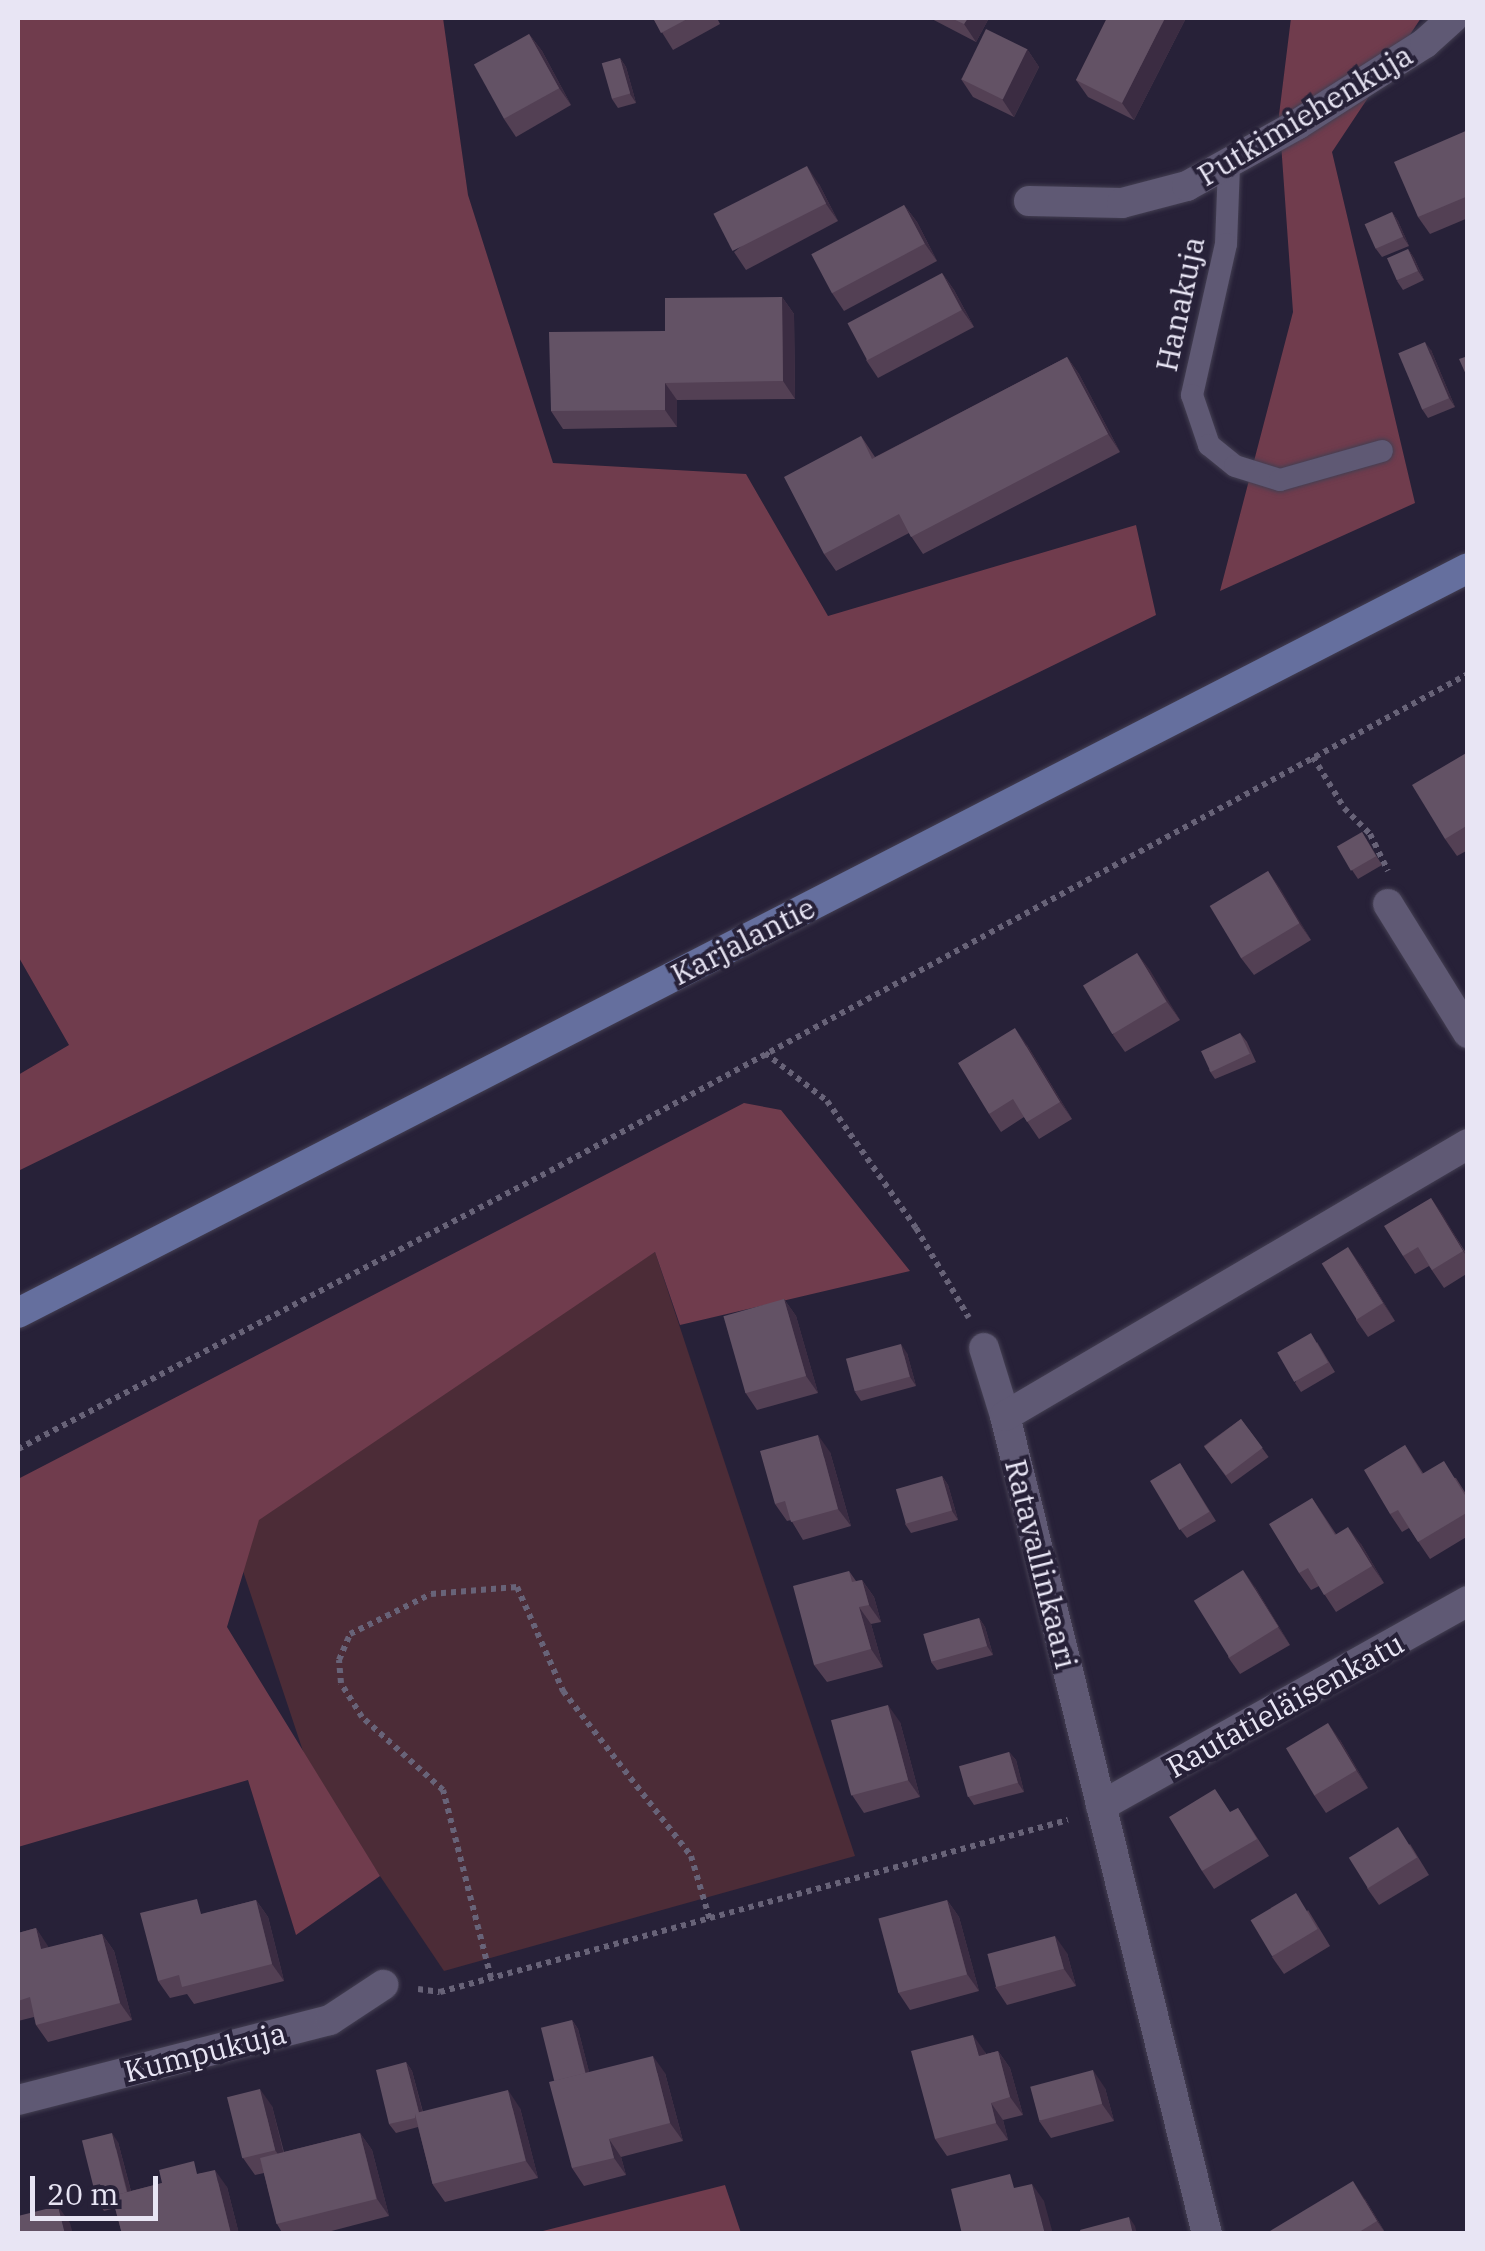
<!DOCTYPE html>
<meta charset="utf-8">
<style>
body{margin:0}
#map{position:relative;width:1485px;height:2251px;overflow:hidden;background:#272138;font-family:"IBM Plex Serif",serif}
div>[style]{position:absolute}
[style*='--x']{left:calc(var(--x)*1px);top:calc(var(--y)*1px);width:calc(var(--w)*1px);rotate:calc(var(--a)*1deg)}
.green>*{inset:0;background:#4c2c37}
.forest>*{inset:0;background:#703c4d}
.path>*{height:6px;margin-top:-3px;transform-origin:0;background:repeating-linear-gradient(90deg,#686378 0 5px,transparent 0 10px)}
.roads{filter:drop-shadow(0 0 2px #443f52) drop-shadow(0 0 2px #443f52)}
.lane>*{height:22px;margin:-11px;padding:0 11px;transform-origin:11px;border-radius:11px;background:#5f5974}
.street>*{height:30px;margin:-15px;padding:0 15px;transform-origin:15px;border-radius:15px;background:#5f5974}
.secondary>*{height:30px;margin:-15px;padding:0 15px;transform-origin:15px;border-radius:15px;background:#656f9e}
.wall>*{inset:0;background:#534054;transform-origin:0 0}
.shaded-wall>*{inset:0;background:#3b2c42}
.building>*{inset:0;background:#635265;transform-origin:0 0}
span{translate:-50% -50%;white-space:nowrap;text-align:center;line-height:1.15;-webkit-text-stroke:8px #272138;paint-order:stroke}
.street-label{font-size:30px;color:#e8e5f4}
.frame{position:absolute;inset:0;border:20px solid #e8e5f4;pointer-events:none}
.scale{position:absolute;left:30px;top:2176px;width:128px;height:45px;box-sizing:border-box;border:5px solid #e8e5f4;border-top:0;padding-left:12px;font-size:30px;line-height:35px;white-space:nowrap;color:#e8e5f4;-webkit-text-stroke:8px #272138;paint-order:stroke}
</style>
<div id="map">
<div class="green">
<div style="clip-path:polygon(655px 1252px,855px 1856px,444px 1971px,310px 1772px,227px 1523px)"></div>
</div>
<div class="forest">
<div style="clip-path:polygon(18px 18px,443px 18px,468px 195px,553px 463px,746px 474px,828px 616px,1136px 525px,1156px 615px,18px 1171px,18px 1075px,69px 1045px,18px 956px)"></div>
<div style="clip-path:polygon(1291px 18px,1421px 18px,1332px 152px,1415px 503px,1220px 591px,1293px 312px,1279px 115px)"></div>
<div style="clip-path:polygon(744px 1103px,781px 1110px,910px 1271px,680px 1325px,655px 1252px,259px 1520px,227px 1627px,380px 1876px,296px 1935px,248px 1780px,18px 1847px,18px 1479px)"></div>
<div style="clip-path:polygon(725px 2185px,741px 2233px,535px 2233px)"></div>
</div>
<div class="path">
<div style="--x:1313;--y:757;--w:60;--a:58.7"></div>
<div style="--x:1344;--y:808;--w:37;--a:45"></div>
<div style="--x:1370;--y:834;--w:41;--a:64.1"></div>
<div style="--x:765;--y:1053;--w:78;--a:37.7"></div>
<div style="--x:827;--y:1101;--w:155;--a:55"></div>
<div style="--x:916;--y:1228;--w:104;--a:59.5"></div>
<div style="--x:18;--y:1449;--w:600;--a:-27.59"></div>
<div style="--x:550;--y:1171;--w:1044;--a:-28.43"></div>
<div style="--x:491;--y:1978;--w:194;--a:-104.3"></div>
<div style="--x:443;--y:1790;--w:109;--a:-138"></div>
<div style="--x:362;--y:1717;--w:40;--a:-122"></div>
<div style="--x:341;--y:1683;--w:23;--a:-95"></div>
<div style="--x:339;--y:1660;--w:28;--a:-67"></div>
<div style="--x:350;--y:1634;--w:90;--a:-26.3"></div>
<div style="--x:431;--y:1594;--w:86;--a:-4.7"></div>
<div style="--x:517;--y:1587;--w:114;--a:66.1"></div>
<div style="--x:563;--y:1691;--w:209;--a:52.2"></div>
<div style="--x:691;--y:1856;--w:67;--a:73.5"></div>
<div style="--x:418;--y:1989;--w:22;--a:8"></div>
<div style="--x:440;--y:1992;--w:651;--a:-15.32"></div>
</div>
<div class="roads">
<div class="lane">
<div style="--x:1229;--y:166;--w:78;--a:92.2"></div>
<div style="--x:1226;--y:244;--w:155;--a:102.7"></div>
<div style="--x:1192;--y:395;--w:53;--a:71.2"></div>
<div style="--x:1209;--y:445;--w:33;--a:39"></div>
<div style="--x:1235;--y:466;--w:47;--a:17.3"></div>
<div style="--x:1280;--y:480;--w:106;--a:-15.9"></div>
</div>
<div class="street">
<div style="--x:1029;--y:201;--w:93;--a:1.2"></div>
<div style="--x:1122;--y:203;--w:67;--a:-14.7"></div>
<div style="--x:1187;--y:186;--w:127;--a:-29.2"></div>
<div style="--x:1298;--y:124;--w:151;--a:-32.5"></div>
<div style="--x:1425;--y:43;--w:38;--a:-42"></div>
<div style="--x:1388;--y:904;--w:152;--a:58.2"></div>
<div style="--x:984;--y:1348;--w:71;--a:72.8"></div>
<div style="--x:1101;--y:1806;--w:420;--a:-29.2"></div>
<div style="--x:18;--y:2100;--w:322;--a:-14.4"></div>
<div style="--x:330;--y:2020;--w:64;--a:-33.4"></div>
<div style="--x:1207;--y:2234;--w:843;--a:-103.87"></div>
<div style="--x:1005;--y:1416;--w:537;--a:-30.43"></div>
</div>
<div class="secondary">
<div style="--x:18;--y:1313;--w:1630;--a:-27.19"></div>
</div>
</div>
<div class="wall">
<div style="clip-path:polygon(653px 18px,717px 18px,720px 24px,673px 50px)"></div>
<div style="clip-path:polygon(930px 18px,989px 18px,976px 42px)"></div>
<div style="clip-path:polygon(1107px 18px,1186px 18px,1134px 120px,1088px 97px,1076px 80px)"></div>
<div style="clip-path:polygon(529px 34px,542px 51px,571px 105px,516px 137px,504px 119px)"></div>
<div style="clip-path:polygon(1027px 49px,1039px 67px,1014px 117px,973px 97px,961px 79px)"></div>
<div style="clip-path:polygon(620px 58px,626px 67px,636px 103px,618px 108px,612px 99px)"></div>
<div style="clip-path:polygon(1468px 130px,1468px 218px,1430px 234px,1418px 217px)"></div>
<div style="clip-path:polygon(819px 184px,838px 221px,746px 270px,734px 252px)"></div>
<div style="clip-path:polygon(904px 205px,917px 222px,937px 261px,844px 311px,832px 293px)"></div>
<div style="clip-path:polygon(1392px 212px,1398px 221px,1409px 246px,1382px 257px,1376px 249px)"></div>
<div style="clip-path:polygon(1408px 249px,1414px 258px,1424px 280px,1403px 290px,1397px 281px)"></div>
<div style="clip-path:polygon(942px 273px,954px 290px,974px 327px,878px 378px,866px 360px)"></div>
<div style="clip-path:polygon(782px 297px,794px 314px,795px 399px,677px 400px,677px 427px,563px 429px,551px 411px,665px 331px)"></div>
<div style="clip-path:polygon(1431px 350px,1455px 407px,1428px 418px,1422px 409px)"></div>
<div style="clip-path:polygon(1067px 357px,1079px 374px,1120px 452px,923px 554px,909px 533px,836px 571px,824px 554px,861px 436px,875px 457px)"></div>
<div style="clip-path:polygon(1468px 752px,1468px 850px,1457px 856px,1445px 839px)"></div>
<div style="clip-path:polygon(1362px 832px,1382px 865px,1358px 879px,1352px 870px)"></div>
<div style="clip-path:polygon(1268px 871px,1311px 940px,1254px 975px,1241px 958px)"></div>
<div style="clip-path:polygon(1137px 953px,1180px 1020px,1125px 1052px,1113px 1035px)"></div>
<div style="clip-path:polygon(1240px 1033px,1247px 1042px,1256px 1062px,1215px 1079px,1209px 1070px)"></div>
<div style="clip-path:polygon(1027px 1045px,1072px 1119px,1039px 1139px,1024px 1117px,1001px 1132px,989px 1114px)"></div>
<div style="clip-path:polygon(1431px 1198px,1468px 1256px,1468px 1273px,1444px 1288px,1429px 1266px,1415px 1274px,1403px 1256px)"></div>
<div style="clip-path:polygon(1360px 1264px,1395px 1321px,1368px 1337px,1356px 1320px)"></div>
<div style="clip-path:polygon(784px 1299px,796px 1316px,818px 1393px,757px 1410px,745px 1392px)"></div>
<div style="clip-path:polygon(1317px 1342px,1335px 1372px,1301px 1392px,1295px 1383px)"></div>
<div style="clip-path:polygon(907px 1353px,916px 1386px,861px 1401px,855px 1392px)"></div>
<div style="left:1241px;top:1419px;width:47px;height:46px;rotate:54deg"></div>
<div style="clip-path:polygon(1405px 1445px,1423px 1473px,1456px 1478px,1468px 1497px,1468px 1536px,1430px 1559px,1409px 1528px,1402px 1532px,1390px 1514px)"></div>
<div style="clip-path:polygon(830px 1452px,851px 1526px,803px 1540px,791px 1520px,787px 1521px,775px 1504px)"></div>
<div style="clip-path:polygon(1180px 1463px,1216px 1521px,1187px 1538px,1180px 1529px)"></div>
<div style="clip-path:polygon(942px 1476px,948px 1485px,958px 1520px,911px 1533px,905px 1524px)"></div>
<div style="clip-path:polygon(1312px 1498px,1336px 1534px,1361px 1544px,1384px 1583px,1336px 1612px,1319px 1586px,1311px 1590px,1299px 1573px)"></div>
<div style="clip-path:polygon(849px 1571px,856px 1581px,862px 1580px,874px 1597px,881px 1622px,871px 1624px,883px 1667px,827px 1682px,814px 1665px)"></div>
<div style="clip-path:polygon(1255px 1587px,1290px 1645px,1240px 1674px,1228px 1657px)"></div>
<div style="clip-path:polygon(979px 1618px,985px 1627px,993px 1655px,937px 1670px,931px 1662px)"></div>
<div style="clip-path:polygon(900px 1722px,920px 1797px,864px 1813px,852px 1795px)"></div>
<div style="clip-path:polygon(1340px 1740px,1368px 1788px,1326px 1813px,1314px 1795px)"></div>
<div style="clip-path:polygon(1009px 1752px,1016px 1760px,1024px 1792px,974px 1805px,968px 1796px)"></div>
<div style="clip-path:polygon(1238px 1808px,1269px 1856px,1214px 1889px,1202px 1871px,1231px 1812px)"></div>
<div style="clip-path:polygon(1410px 1844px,1429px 1875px,1379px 1905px,1367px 1888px)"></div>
<div style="clip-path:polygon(256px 1900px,268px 1917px,284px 1981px,194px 2004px,187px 1994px,170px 1998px,158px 1981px,206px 1913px)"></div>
<div style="clip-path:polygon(947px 1900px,959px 1917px,979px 1991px,910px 2010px,898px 1992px)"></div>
<div style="clip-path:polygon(1308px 1910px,1330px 1946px,1284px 1974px,1272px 1957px)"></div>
<div style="clip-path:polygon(36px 1928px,48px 1948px,102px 1934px,114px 1951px,132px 2020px,48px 2042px,36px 2025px,34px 2017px,18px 2021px,18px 1933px)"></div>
<div style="clip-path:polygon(1067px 1953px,1076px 1986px,1007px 2005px,995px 1987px)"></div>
<div style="clip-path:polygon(572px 2020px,578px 2029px,589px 2072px,665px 2073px,683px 2141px,621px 2157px,626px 2175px,584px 2186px,572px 2168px,555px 2081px)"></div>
<div style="clip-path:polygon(998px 2051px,1010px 2068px,1023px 2115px,1003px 2120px,1008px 2140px,947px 2156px,935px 2139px,985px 2052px,986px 2054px)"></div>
<div style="clip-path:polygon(406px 2062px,412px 2071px,423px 2112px,520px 2108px,538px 2178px,445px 2202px,433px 2185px,418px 2127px,396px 2133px,389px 2124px)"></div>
<div style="clip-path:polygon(1105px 2088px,1114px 2121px,1051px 2138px,1039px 2121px)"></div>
<div style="clip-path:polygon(272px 2106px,284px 2152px,360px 2133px,372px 2150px,389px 2216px,320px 2234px,283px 2234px,277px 2224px,264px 2173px,255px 2175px,243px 2158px)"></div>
<div style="clip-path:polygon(118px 2142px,131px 2191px,202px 2173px,227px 2187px,239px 2234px,122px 2234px,115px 2208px,104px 2211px,98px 2202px)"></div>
<div style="clip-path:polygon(1365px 2199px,1386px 2234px,1271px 2234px)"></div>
</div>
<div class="shaded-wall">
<div style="clip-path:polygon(968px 18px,989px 18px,976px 42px,964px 24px)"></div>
<div style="clip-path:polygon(1165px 18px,1186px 18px,1134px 120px,1122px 103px)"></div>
<div style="clip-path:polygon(529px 34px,542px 51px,571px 105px,559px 88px)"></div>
<div style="clip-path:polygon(1027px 49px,1039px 67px,1014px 117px,1002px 99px)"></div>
<div style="clip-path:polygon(620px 58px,626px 67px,636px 103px,630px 94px)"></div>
<div style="clip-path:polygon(807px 166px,819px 184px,838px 221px,826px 204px)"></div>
<div style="clip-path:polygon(904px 205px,917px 222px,937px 261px,925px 244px)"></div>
<div style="clip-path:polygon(1392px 212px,1398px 221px,1409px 246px,1403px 237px)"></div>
<div style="clip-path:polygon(1408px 249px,1414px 258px,1424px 280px,1418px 271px)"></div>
<div style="clip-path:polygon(942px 273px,954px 290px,974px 327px,962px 310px)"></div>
<div style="clip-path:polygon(782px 297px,794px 314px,795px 399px,783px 381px)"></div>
<div style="clip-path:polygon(1425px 342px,1431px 350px,1455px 407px,1449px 398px)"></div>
<div style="clip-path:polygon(1067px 357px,1079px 374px,1120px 452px,1108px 434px)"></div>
<div style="clip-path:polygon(665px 383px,677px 400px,677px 427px,665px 410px)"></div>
<div style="clip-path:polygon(1268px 871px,1280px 888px,1311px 940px,1299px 923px)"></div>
<div style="clip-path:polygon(1137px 953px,1150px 970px,1180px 1020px,1167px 1002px)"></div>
<div style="clip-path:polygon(1015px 1028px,1027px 1045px,1072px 1119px,1060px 1102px)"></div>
<div style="clip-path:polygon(1431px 1198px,1443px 1215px,1468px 1258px,1463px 1251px)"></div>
<div style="clip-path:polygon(1348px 1247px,1360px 1264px,1395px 1321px,1383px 1303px)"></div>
<div style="clip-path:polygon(784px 1299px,796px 1316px,818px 1393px,806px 1376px)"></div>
<div style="clip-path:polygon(901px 1344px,907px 1353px,916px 1386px,910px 1377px)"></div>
<div style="clip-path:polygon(818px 1435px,830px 1452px,851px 1526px,838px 1509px)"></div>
<div style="clip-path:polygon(942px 1476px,948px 1485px,958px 1520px,952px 1511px)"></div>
<div style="clip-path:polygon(1348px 1527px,1361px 1544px,1384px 1583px,1372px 1566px)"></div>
<div style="clip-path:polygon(1243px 1570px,1255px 1587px,1290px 1645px,1278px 1627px)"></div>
<div style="clip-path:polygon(862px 1580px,874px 1597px,881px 1622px,869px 1605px)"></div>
<div style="clip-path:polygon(859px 1607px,871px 1624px,883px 1667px,871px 1649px)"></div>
<div style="clip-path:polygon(979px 1618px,985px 1627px,993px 1655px,987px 1646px)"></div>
<div style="clip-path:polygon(888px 1705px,900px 1722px,920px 1797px,908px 1780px)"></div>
<div style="clip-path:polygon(1328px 1723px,1340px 1740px,1368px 1788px,1356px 1770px)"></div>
<div style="clip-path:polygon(1009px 1752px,1016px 1760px,1024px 1792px,1018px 1783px)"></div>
<div style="clip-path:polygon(256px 1900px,268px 1917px,284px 1981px,272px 1964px)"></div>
<div style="clip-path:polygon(947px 1900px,959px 1917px,979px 1991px,967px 1974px)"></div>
<div style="clip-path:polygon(36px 1928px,48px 1946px,53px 1967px,41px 1949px)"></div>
<div style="clip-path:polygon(102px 1934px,114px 1951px,132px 2020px,120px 2003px)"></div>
<div style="clip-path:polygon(1055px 1936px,1067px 1953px,1076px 1986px,1064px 1969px)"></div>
<div style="clip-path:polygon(572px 2020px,578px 2029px,593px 2087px,587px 2078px)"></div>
<div style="clip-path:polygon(973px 2035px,985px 2052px,991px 2073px,979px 2056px)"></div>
<div style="clip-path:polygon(998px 2051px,1010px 2068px,1023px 2115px,1010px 2097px)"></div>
<div style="clip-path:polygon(653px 2056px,665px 2073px,683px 2141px,670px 2123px)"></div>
<div style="clip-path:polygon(406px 2062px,412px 2071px,426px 2125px,420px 2116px)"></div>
<div style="clip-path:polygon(1093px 2070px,1105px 2088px,1114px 2121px,1102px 2104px)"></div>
<div style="clip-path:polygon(260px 2089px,272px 2106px,287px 2167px,275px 2150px)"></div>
<div style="clip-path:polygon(508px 2090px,520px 2108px,538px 2178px,526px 2161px)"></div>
<div style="clip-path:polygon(991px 2103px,1003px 2120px,1008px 2140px,996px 2123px)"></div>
<div style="clip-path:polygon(112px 2133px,118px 2142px,134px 2203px,128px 2194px)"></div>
<div style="clip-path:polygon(360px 2133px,372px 2150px,389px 2216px,377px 2199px)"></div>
<div style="clip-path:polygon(609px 2139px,621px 2157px,626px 2175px,614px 2158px)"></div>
<div style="clip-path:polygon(215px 2170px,227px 2187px,239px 2234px,231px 2234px)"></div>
<div style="clip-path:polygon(1353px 2181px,1365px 2199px,1386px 2234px,1377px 2221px)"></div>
<div style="clip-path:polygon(1032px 2184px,1044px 2201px,1053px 2234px,1045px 2234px)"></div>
<div style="clip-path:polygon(58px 2206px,70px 2223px,73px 2234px,65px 2234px)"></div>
<div style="clip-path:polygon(1129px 2217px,1135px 2226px,1137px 2234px,1133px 2234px)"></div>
</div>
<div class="building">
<div style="clip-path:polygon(653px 18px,689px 18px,661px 33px)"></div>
<div style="clip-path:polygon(951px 18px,968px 18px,964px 24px)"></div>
<div style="clip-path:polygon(1107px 18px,1165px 18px,1122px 103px,1076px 80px)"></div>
<div style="left:986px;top:29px;width:46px;height:56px;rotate:26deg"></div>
<div style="left:529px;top:34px;width:62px;height:63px;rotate:61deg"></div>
<div style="left:620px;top:58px;width:37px;height:19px;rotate:74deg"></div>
<div style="clip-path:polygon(1468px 130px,1468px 196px,1418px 217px,1394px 162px)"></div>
<div style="left:807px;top:166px;width:42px;height:105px;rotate:63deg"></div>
<div style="left:904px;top:205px;width:44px;height:105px;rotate:62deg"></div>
<div style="left:1392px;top:212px;width:27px;height:30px;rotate:66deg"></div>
<div style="left:1408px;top:249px;width:24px;height:23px;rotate:66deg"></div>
<div style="left:942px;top:273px;width:42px;height:107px;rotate:62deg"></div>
<div style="clip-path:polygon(782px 297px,783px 381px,665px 383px,665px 410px,551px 411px,549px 332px,665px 331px,665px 298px)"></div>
<div style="left:1425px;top:342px;width:61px;height:29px;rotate:67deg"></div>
<div style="clip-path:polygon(1468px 356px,1468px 379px,1459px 359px)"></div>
<div style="clip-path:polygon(1067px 357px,1108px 434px,911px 537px,899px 514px,824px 554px,784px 477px,861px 436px,872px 459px)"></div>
<div style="clip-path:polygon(1468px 752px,1468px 825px,1445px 839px,1412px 785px)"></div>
<div style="left:1362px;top:832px;width:28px;height:29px;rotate:60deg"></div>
<div style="left:1268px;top:871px;width:61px;height:68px;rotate:59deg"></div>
<div style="left:1137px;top:953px;width:57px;height:63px;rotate:59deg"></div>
<div style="clip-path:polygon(1015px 1028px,1060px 1102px,1027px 1122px,1013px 1099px,989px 1114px,958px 1063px)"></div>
<div style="left:1240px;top:1033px;width:23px;height:43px;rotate:65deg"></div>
<div style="clip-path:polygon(1431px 1198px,1463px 1251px,1432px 1270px,1418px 1247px,1403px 1256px,1384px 1226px)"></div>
<div style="left:1348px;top:1247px;width:66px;height:31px;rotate:58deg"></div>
<div style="left:784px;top:1299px;width:80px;height:63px;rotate:74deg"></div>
<div style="left:1311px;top:1333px;width:34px;height:39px;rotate:60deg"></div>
<div style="left:901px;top:1344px;width:34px;height:57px;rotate:75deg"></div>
<div style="left:1241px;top:1419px;width:36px;height:46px;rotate:53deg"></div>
<div style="clip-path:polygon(818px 1435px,838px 1509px,791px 1522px,785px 1501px,775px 1504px,760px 1451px)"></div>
<div style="clip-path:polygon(1405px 1445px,1422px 1474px,1444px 1461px,1468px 1500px,1468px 1512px,1418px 1542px,1398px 1510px,1390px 1514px,1364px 1470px)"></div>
<div style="left:1180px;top:1463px;width:57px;height:35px;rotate:59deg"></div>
<div style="left:942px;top:1476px;width:36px;height:48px;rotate:74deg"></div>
<div style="clip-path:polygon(1312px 1498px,1335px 1535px,1348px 1527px,1372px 1566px,1324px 1595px,1308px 1568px,1299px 1573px,1269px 1524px)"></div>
<div style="left:1243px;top:1570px;width:67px;height:58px;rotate:58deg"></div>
<div style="clip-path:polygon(849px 1571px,852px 1582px,862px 1580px,869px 1605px,859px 1607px,871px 1649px,814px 1665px,793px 1586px)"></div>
<div style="left:979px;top:1618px;width:29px;height:58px;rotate:74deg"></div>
<div style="left:888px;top:1705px;width:78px;height:59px;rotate:75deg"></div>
<div style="left:1328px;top:1723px;width:55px;height:49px;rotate:59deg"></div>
<div style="left:1009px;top:1752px;width:32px;height:52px;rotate:74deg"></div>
<div style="clip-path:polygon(1215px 1789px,1230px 1812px,1238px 1808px,1257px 1839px,1202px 1871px,1169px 1817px)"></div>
<div style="left:1398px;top:1827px;width:36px;height:58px;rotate:58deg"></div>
<div style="left:1296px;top:1893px;width:42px;height:53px;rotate:59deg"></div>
<div style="clip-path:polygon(197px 1899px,201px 1914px,256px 1900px,272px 1964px,182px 1987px,179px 1975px,158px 1981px,140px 1913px)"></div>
<div style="left:947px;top:1900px;width:77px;height:71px;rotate:75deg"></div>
<div style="clip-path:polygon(36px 1928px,41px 1949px,102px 1934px,120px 2003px,36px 2025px,30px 1997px,18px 2001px,18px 1933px)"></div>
<div style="left:1055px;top:1936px;width:34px;height:70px;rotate:75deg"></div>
<div style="left:572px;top:2020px;width:55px;height:32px;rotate:76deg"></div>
<div style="clip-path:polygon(973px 2035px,979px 2056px,998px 2051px,1010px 2097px,991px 2103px,996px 2123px,935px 2139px,911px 2051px)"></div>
<div style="clip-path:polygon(653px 2056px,670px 2123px,609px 2139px,614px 2158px,572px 2168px,549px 2082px)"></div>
<div style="clip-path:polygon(406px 2062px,419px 2113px,415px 2114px,415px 2118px,389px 2124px,376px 2070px)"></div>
<div style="left:1093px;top:2070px;width:35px;height:65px;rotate:75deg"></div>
<div style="left:260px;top:2089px;width:63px;height:34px;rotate:76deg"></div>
<div style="left:508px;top:2090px;width:73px;height:96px;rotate:76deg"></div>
<div style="left:112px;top:2133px;width:61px;height:31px;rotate:76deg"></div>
<div style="left:360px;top:2133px;width:68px;height:103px;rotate:76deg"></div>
<div style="clip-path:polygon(194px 2161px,197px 2174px,215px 2170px,231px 2234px,122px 2234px,112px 2196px,162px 2183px,159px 2170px)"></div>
<div style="clip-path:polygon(1010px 2174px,1014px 2188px,1032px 2184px,1045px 2234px,962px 2234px,951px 2189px)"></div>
<div style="clip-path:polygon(1353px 2181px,1377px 2221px,1356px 2234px,1271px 2234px,1270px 2231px)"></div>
<div style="clip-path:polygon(58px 2206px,65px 2234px,18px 2234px,18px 2216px)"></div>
<div style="clip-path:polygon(1129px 2217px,1133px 2234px,1081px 2234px,1080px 2230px)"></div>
</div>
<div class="street-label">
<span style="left:1305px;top:115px;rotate:-31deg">Putkimiehenkuja</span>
<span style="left:1180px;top:304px;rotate:-78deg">Hanakuja</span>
<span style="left:743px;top:941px;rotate:-27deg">Karjalantie</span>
<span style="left:1041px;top:1564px;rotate:76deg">Ratavallinkaari</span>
<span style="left:1285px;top:1705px;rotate:-29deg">Rautatieläisenkatu</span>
<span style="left:205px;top:2052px;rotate:-14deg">Kumpukuja</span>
</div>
<div class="frame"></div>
<div class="scale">20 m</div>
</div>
